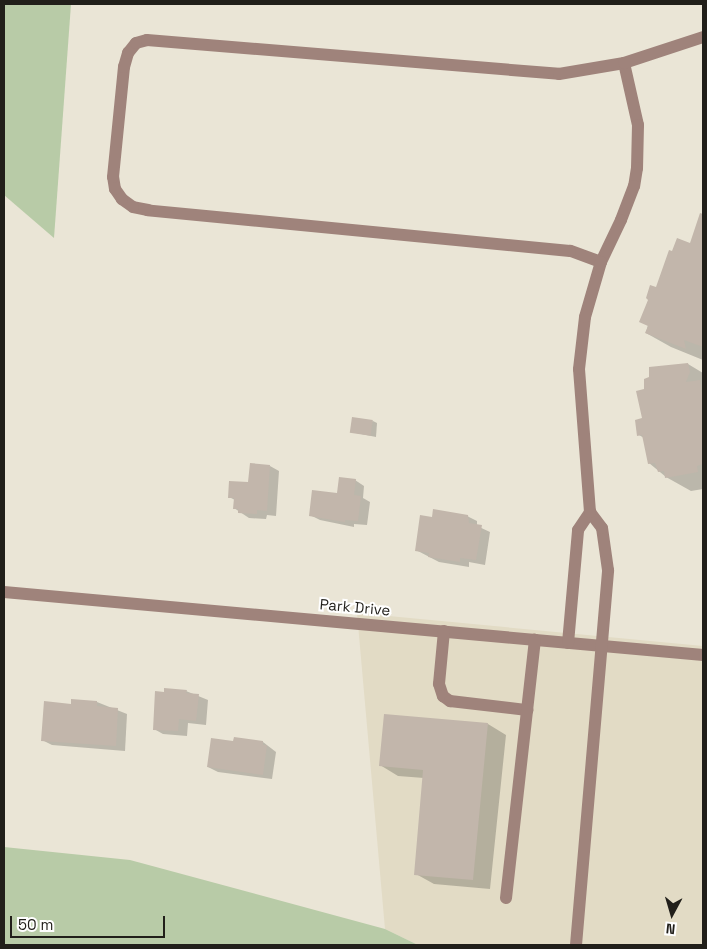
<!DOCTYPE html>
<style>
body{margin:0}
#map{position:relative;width:707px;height:949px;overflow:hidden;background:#eae5d6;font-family:"Space Grotesk",sans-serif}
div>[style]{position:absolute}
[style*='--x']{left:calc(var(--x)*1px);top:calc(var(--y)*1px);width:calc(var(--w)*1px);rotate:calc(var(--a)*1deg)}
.built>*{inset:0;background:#e2dbc5}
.green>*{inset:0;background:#b8cba7}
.shadow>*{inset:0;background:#0003}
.building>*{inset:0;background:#c2b6ab;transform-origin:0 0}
.minor>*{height:12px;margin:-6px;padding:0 6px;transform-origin:6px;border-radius:6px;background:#9f837b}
span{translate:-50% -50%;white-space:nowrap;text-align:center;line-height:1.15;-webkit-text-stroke:4px #fff;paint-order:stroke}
.street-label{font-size:15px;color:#211f1a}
.frame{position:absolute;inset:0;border:5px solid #211f1a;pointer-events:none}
.north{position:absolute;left:647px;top:889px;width:50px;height:50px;-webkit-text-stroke:4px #fff;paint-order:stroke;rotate:186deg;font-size:14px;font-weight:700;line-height:20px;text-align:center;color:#211f1a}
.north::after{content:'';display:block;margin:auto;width:18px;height:22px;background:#211f1a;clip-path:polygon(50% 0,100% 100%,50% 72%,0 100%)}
.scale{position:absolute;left:10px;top:916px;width:155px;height:22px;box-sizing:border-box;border:2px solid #211f1a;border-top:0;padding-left:6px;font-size:15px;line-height:18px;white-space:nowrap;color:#211f1a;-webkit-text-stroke:4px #fff;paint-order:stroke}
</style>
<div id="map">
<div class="built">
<div style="clip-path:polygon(357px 613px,703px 646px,703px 945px,418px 945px,385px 929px)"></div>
</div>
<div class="green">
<div style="clip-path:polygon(4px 4px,71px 4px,54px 238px,4px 195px)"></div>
<div style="clip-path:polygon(4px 847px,130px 860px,385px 929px,418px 945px,4px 945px)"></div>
</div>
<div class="shadow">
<div style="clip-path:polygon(4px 233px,5px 234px,4px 251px)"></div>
<div style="clip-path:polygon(694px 236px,703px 240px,703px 360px,671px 347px,646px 333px,657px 288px,673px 252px,691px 244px)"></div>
<div style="clip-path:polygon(688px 364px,703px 373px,703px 489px,691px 491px,666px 477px,649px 463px,644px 438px,639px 435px,643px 419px,645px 390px,650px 378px,651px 368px)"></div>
<div style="clip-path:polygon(373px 421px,377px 423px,376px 437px,351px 432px)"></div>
<div style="clip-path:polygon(270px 466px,279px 471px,276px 516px,267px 515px,266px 519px,249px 518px,234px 508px,235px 500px,229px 497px)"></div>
<div style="clip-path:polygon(355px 480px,364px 486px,363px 498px,370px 502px,367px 525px,354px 524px,354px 527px,320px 520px,310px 515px)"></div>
<div style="clip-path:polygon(467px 516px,477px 521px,477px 526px,490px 532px,485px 565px,469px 562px,469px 567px,439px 562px,416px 550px,433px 518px)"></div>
<div style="clip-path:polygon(186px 691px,208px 700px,206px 725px,188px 723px,187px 736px,163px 734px,154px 729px,165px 693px)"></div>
<div style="clip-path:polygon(97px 702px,127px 714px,125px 751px,52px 745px,42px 740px,72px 705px)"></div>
<div style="clip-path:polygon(488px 724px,506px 735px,490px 889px,434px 884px,416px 874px,424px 778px,398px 776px,380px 765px)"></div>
<div style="clip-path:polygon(263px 742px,276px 752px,272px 779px,218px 772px,208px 767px)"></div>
</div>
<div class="building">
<div style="clip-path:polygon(700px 213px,703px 214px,703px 347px,684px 340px,686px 349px,645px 333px,648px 326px,639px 322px,648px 300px,646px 298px,650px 285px,656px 287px,669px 250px,672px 251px,677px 238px,690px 243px)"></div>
<div style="clip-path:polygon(688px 363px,690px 372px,686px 382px,700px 380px,703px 403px,703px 464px,697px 466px,698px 472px,665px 478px,664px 471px,658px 472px,655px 463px,648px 464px,642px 435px,637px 436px,635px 420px,642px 418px,636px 391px,644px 389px,644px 379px,649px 377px,649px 367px)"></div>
<div style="left:352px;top:417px;width:21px;height:16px;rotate:8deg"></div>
<div style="clip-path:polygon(250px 463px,270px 465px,267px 511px,257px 510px,257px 514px,238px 513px,238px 509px,233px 509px,234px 498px,228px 498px,229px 481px,248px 482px)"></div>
<div style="clip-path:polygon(339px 477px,356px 479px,354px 495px,361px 496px,358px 521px,345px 520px,345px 522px,309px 516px,312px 490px,337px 493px)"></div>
<div style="clip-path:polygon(433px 509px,468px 515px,469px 523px,482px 525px,476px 560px,460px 558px,460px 562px,428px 557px,429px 553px,415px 551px,420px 515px,432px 517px)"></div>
<div style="clip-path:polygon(164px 688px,187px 690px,186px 693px,199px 694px,196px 721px,179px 719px,178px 731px,153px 730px,155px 691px,164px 692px)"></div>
<div style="clip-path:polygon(71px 699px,97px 701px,97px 706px,118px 708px,116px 746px,41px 741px,44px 701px,71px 704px)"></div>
<div style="clip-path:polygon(384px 714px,488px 723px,473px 880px,414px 875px,423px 770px,379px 766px)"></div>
<div style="clip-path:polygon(234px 737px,263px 741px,263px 745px,267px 745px,263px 775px,207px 767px,211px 738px,233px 741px)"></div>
</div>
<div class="minor">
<div style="--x:624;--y:63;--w:64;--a:77.3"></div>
<div style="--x:638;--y:125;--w:43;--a:91.3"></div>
<div style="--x:637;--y:168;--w:18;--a:99"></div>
<div style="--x:634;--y:186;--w:36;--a:111"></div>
<div style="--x:621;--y:220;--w:47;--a:115.5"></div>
<div style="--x:601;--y:262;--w:33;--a:-160"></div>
<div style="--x:570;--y:251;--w:424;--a:-174.5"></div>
<div style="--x:148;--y:210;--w:15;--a:-169"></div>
<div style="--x:133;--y:207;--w:14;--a:-144"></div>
<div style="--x:122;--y:199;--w:12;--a:-125"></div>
<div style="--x:115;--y:189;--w:12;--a:-99"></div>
<div style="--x:113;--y:177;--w:111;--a:-84.3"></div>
<div style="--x:124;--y:67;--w:15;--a:-74"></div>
<div style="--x:128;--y:53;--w:13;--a:-51"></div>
<div style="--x:136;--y:43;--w:11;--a:-15"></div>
<div style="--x:147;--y:40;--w:413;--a:4.7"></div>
<div style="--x:559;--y:74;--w:66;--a:-9.6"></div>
<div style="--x:624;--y:63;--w:83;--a:-18.2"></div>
<div style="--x:4;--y:592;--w:702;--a:5.15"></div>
<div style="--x:444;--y:631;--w:53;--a:95.4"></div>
<div style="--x:439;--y:684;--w:13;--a:72"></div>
<div style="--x:443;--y:696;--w:9;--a:36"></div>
<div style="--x:450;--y:701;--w:78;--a:6.7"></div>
<div style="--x:568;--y:643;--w:113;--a:-84.9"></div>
<div style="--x:578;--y:530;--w:22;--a:-56"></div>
<div style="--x:506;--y:898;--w:260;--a:-83.6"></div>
<div style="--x:576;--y:945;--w:376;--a:-85.1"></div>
<div style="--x:608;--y:570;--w:42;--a:-98.1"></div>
<div style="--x:602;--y:528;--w:20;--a:-127"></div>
<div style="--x:590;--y:512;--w:143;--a:-94.4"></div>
<div style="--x:579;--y:369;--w:52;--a:-83.4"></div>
<div style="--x:585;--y:317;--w:57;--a:-73.8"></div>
</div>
<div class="street-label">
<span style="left:355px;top:607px;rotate:5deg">Park Drive</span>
</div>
<div class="frame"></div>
<div class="north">N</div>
<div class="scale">50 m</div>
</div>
